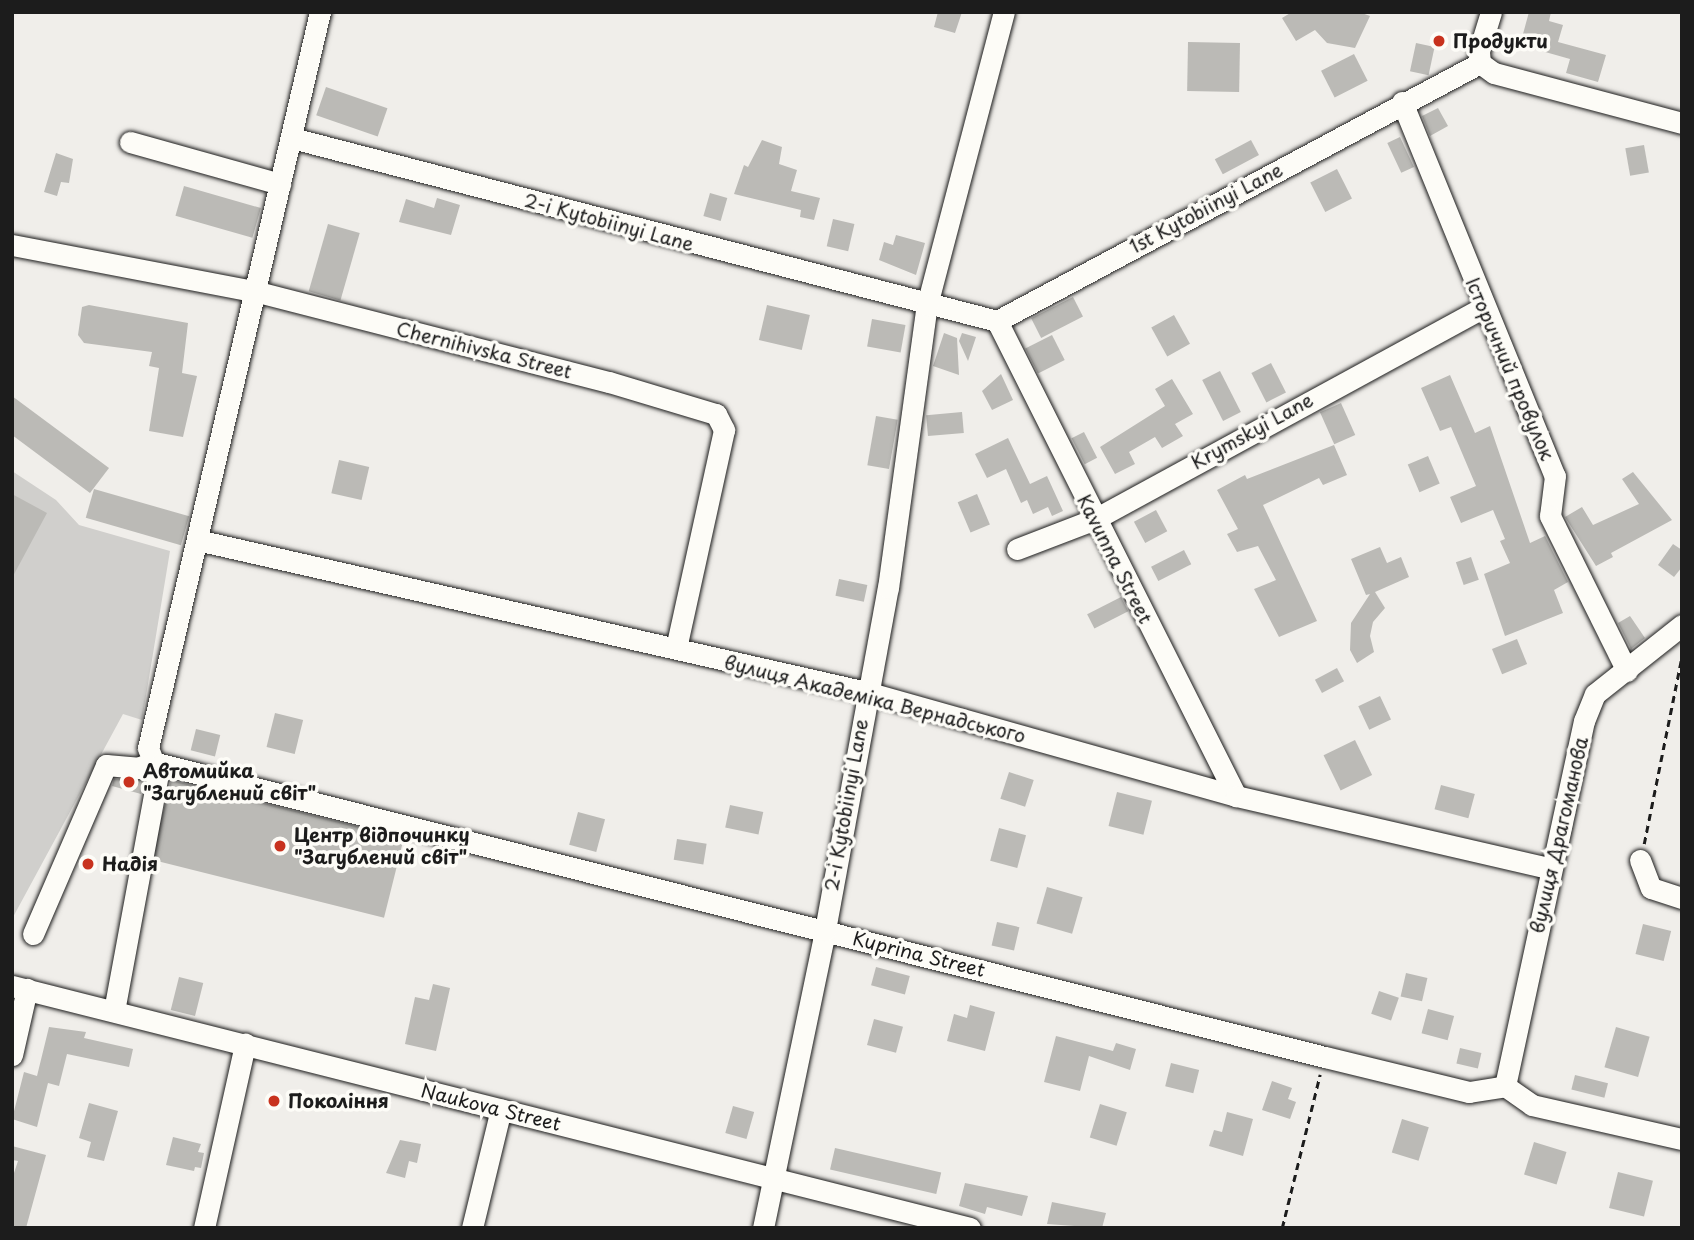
<!DOCTYPE html>
<meta charset="utf-8">
<style>
body{margin:0}
#map{position:relative;width:1694px;height:1240px;overflow:hidden;background:#f0eeea;font-family:"Playpen Sans",sans-serif}
div>[style]{position:absolute}
[style*='--x']{left:calc(var(--x)*1px);top:calc(var(--y)*1px);width:calc(var(--w)*1px);rotate:calc(var(--a)*1deg)}
.green>*{inset:0;background:#d0cfcc}
.building>*{inset:0;background:#bbbab6;transform-origin:0 0}
.path>*{height:2.5px;margin-top:-1.25px;transform-origin:0;background:repeating-linear-gradient(90deg,#1c1c1c 0 7px,transparent 0 12px)}
.roads{filter:drop-shadow(0 0 2px #1c1c1c) drop-shadow(0 0 2px #1c1c1c)}
.minor>*{height:21px;margin:-10.5px;padding:0 10.5px;transform-origin:10.5px;border-radius:10.5px;background:#fdfcf7}
.dots>*{width:19px;height:19px;translate:-50% -50%;box-sizing:border-box;border:4px solid #fdfcf7;border-radius:50%}
span{translate:-50% -50%;white-space:nowrap;text-align:center;line-height:1.15;-webkit-text-stroke:7px #fdfcf7;paint-order:stroke}
.poi-label{font-size:19px;color:#1c1c1c;font-weight:700}
.left{translate:0 -50%;text-align:left}
.street-label{font-size:19px;color:#1c1c1c}
.frame{position:absolute;inset:0;border:14px solid #1c1c1c;pointer-events:none}
</style>
<div id="map">
<div class="green">
<div style="clip-path:polygon(12px 471px,56px 500px,79px 525px,170px 551px,142px 720px,123px 714px,12px 919px)"></div>
</div>
<div class="building">
<div style="clip-path:polygon(938px 12px,962px 12px,955px 33px,934px 27px)"></div>
<div style="clip-path:polygon(1292px 12px,1359px 12px,1370px 16px,1355px 48px,1327px 43px,1315px 30px,1296px 41px,1282px 18px)"></div>
<div style="clip-path:polygon(1529px 12px,1551px 12px,1549px 21px,1563px 25px,1558px 42px,1606px 55px,1598px 82px,1566px 73px,1570px 59px,1520px 45px)"></div>
<div style="left:1188px;top:42px;width:52px;height:49px;rotate:1deg"></div>
<div style="left:1416px;top:43px;width:19px;height:29px;rotate:12deg"></div>
<div style="left:1354px;top:54px;width:30px;height:37px;rotate:63deg"></div>
<div style="left:326px;top:87px;width:65px;height:30px;rotate:19deg"></div>
<div style="clip-path:polygon(1438px 108px,1448px 126px,1430px 136px,1422px 116px)"></div>
<div style="left:1400px;top:137px;width:33px;height:14px;rotate:65deg"></div>
<div style="clip-path:polygon(762px 140px,782px 147px,779px 164px,797px 170px,791px 191px,820px 198px,814px 220px,800px 217px,801px 210px,734px 194px,744px 165px,748px 167px)"></div>
<div style="left:1251px;top:140px;width:17px;height:41px;rotate:62deg"></div>
<div style="left:1644px;top:145px;width:28px;height:19px;rotate:80deg"></div>
<div style="clip-path:polygon(56px 153px,73px 159px,69px 183px,61px 182px,57px 196px,44px 192px)"></div>
<div style="left:1337px;top:169px;width:33px;height:30px;rotate:63deg"></div>
<div style="left:184px;top:186px;width:80px;height:31px;rotate:16deg"></div>
<div style="left:710px;top:193px;width:18px;height:24px;rotate:16deg"></div>
<div style="clip-path:polygon(437px 198px,460px 205px,451px 235px,399px 222px,406px 199px,434px 208px)"></div>
<div style="left:833px;top:219px;width:22px;height:28px;rotate:13deg"></div>
<div style="left:328px;top:224px;width:33px;height:70px;rotate:16deg"></div>
<div style="clip-path:polygon(896px 235px,925px 243px,916px 275px,879px 260px,884px 242px,893px 245px)"></div>
<div style="left:1073px;top:297px;width:22px;height:47px;rotate:63deg"></div>
<div style="clip-path:polygon(89px 305px,188px 323px,182px 373px,197px 376px,183px 437px,149px 431px,159px 368px,149px 366px,152px 352px,84px 343px,78px 335px,82px 307px)"></div>
<div style="left:767px;top:305px;width:44px;height:36px;rotate:13deg"></div>
<div style="left:1174px;top:315px;width:33px;height:26px;rotate:61deg"></div>
<div style="left:872px;top:319px;width:34px;height:28px;rotate:10deg"></div>
<div style="clip-path:polygon(944px 333px,957px 338px,959px 375px,933px 366px)"></div>
<div style="clip-path:polygon(962px 333px,976px 337px,968px 361px,959px 341px)"></div>
<div style="left:1052px;top:335px;width:28px;height:30px;rotate:63deg"></div>
<div style="left:1271px;top:363px;width:33px;height:22px;rotate:63deg"></div>
<div style="left:1220px;top:371px;width:46px;height:20px;rotate:63deg"></div>
<div style="clip-path:polygon(1001px 374px,1013px 400px,992px 410px,982px 391px)"></div>
<div style="clip-path:polygon(1450px 375px,1475px 433px,1490px 426px,1530px 543px,1545px 536px,1568px 582px,1554px 590px,1563px 613px,1505px 636px,1484px 574px,1510px 563px,1500px 541px,1505px 539px,1493px 510px,1461px 523px,1450px 497px,1476px 486px,1451px 427px,1440px 431px,1421px 388px)"></div>
<div style="clip-path:polygon(1172px 379px,1193px 414px,1175px 424px,1183px 436px,1162px 448px,1155px 437px,1129px 452px,1135px 464px,1115px 474px,1100px 447px,1165px 406px,1155px 389px)"></div>
<div style="clip-path:polygon(12px 396px,109px 468px,90px 493px,12px 435px)"></div>
<div style="left:1341px;top:403px;width:35px;height:23px;rotate:66deg"></div>
<div style="left:962px;top:412px;width:21px;height:36px;rotate:85deg"></div>
<div style="left:876px;top:416px;width:22px;height:50px;rotate:10deg"></div>
<div style="left:1084px;top:432px;width:29px;height:14px;rotate:63deg"></div>
<div style="clip-path:polygon(1008px 438px,1030px 484px,1047px 476px,1063px 511px,1052px 516px,1048px 507px,1033px 514px,1027px 500px,1021px 503px,1006px 469px,987px 478px,975px 454px)"></div>
<div style="clip-path:polygon(1334px 445px,1347px 475px,1323px 485px,1319px 478px,1263px 505px,1317px 621px,1279px 637px,1254px 589px,1276px 580px,1258px 546px,1237px 552px,1227px 534px,1238px 529px,1217px 490px,1245px 475px,1247px 479px)"></div>
<div style="left:1428px;top:456px;width:30px;height:22px;rotate:67deg"></div>
<div style="left:339px;top:460px;width:31px;height:34px;rotate:13deg"></div>
<div style="clip-path:polygon(1633px 472px,1672px 520px,1611px 553px,1613px 557px,1596px 566px,1565px 517px,1582px 507px,1593px 525px,1639px 504px,1622px 479px)"></div>
<div style="left:94px;top:489px;width:99px;height:30px;rotate:16deg"></div>
<div style="clip-path:polygon(12px 494px,47px 513px,12px 578px)"></div>
<div style="left:977px;top:494px;width:33px;height:21px;rotate:67deg"></div>
<div style="left:1156px;top:510px;width:24px;height:25px;rotate:62deg"></div>
<div style="clip-path:polygon(1673px 544px,1682px 550px,1682px 567px,1674px 577px,1658px 565px)"></div>
<div style="clip-path:polygon(1380px 547px,1387px 563px,1401px 557px,1409px 577px,1375px 592px,1385px 608px,1373px 622px,1370px 636px,1374px 652px,1357px 663px,1350px 650px,1351px 623px,1370px 594px,1366px 595px,1351px 559px)"></div>
<div style="left:1184px;top:550px;width:16px;height:37px;rotate:63deg"></div>
<div style="left:1471px;top:557px;width:24px;height:16px;rotate:71deg"></div>
<div style="left:839px;top:579px;width:29px;height:17px;rotate:12deg"></div>
<div style="left:1121px;top:597px;width:16px;height:38px;rotate:63deg"></div>
<div style="clip-path:polygon(1630px 616px,1645px 638px,1631px 649px,1618px 623px)"></div>
<div style="left:1517px;top:639px;width:27px;height:27px;rotate:68deg"></div>
<div style="left:1337px;top:668px;width:15px;height:25px;rotate:62deg"></div>
<div style="left:1380px;top:696px;width:26px;height:24px;rotate:65deg"></div>
<div style="left:275px;top:713px;width:29px;height:35px;rotate:14deg"></div>
<div style="left:196px;top:729px;width:25px;height:22px;rotate:14deg"></div>
<div style="left:1355px;top:740px;width:39px;height:35px;rotate:64deg"></div>
<div style="left:1009px;top:772px;width:26px;height:28px;rotate:18deg"></div>
<div style="clip-path:polygon(114px 779px,144px 780px,141px 794px,112px 786px)"></div>
<div style="left:171px;top:780px;width:240px;height:82px;rotate:14deg"></div>
<div style="left:1441px;top:785px;width:35px;height:25px;rotate:15deg"></div>
<div style="left:1117px;top:792px;width:36px;height:35px;rotate:14deg"></div>
<div style="left:730px;top:805px;width:34px;height:23px;rotate:12deg"></div>
<div style="left:578px;top:812px;width:28px;height:34px;rotate:15deg"></div>
<div style="left:999px;top:828px;width:28px;height:34px;rotate:15deg"></div>
<div style="left:677px;top:839px;width:30px;height:21px;rotate:9deg"></div>
<div style="left:1047px;top:887px;width:37px;height:38px;rotate:16deg"></div>
<div style="left:997px;top:922px;width:23px;height:24px;rotate:13deg"></div>
<div style="left:1643px;top:924px;width:29px;height:31px;rotate:14deg"></div>
<div style="left:876px;top:967px;width:35px;height:19px;rotate:15deg"></div>
<div style="left:1406px;top:973px;width:22px;height:24px;rotate:13deg"></div>
<div style="left:179px;top:977px;width:25px;height:34px;rotate:14deg"></div>
<div style="clip-path:polygon(433px 984px,450px 988px,436px 1051px,405px 1044px,415px 997px,429px 1000px)"></div>
<div style="left:1379px;top:991px;width:21px;height:24px;rotate:19deg"></div>
<div style="clip-path:polygon(970px 1005px,995px 1012px,985px 1051px,947px 1041px,954px 1014px,967px 1018px)"></div>
<div style="left:1428px;top:1009px;width:27px;height:25px;rotate:15deg"></div>
<div style="left:874px;top:1019px;width:30px;height:27px;rotate:15deg"></div>
<div style="clip-path:polygon(49px 1027px,86px 1032px,84px 1038px,133px 1049px,129px 1067px,67px 1054px,59px 1086px,48px 1083px,37px 1127px,12px 1119px,24px 1072px,37px 1076px)"></div>
<div style="left:1616px;top:1027px;width:35px;height:42px;rotate:16deg"></div>
<div style="clip-path:polygon(1056px 1036px,1113px 1051px,1116px 1043px,1136px 1049px,1130px 1070px,1089px 1056px,1080px 1091px,1044px 1082px)"></div>
<div style="left:1460px;top:1048px;width:22px;height:16px;rotate:13deg"></div>
<div style="left:1171px;top:1063px;width:29px;height:24px;rotate:14deg"></div>
<div style="left:1575px;top:1075px;width:34px;height:15px;rotate:14deg"></div>
<div style="clip-path:polygon(1272px 1081px,1292px 1088px,1288px 1099px,1296px 1102px,1290px 1119px,1262px 1110px)"></div>
<div style="clip-path:polygon(89px 1103px,118px 1111px,104px 1161px,87px 1157px,91px 1142px,79px 1138px)"></div>
<div style="left:1100px;top:1104px;width:28px;height:35px;rotate:17deg"></div>
<div style="left:733px;top:1106px;width:22px;height:28px;rotate:16deg"></div>
<div style="clip-path:polygon(1227px 1112px,1253px 1119px,1243px 1156px,1209px 1146px,1214px 1130px,1222px 1132px)"></div>
<div style="left:1402px;top:1119px;width:28px;height:35px;rotate:17deg"></div>
<div style="clip-path:polygon(173px 1137px,201px 1144px,198px 1152px,204px 1153px,201px 1168px,195px 1167px,194px 1171px,166px 1165px)"></div>
<div style="clip-path:polygon(400px 1140px,421px 1144px,417px 1163px,409px 1161px,405px 1178px,386px 1173px)"></div>
<div style="left:1534px;top:1142px;width:34px;height:34px;rotate:17deg"></div>
<div style="clip-path:polygon(12px 1146px,46px 1155px,26px 1228px,12px 1228px,12px 1179px,18px 1161px,12px 1160px)"></div>
<div style="left:835px;top:1148px;width:109px;height:22px;rotate:13deg"></div>
<div style="left:1618px;top:1172px;width:36px;height:37px;rotate:14deg"></div>
<div style="clip-path:polygon(965px 1183px,1028px 1196px,1022px 1216px,987px 1207px,985px 1214px,959px 1206px)"></div>
<div style="clip-path:polygon(1052px 1202px,1106px 1213px,1102px 1228px,1047px 1224px)"></div>
</div>
<div class="path">
<div style="--x:1644;--y:844;--w:193;--a:-78.6"></div>
<div style="--x:1282;--y:1228;--w:158;--a:-76.1"></div>
</div>
<div class="roads">
<div class="minor">
<div style="--x:1480;--y:63;--w:17;--a:36"></div>
<div style="--x:1494;--y:73;--w:195;--a:14.9"></div>
<div style="--x:1480;--y:63;--w:12;--a:-95"></div>
<div style="--x:1479;--y:51;--w:41;--a:-72.9"></div>
<div style="--x:1402;--y:102;--w:404;--a:67.8"></div>
<div style="--x:1555;--y:476;--w:40;--a:97.1"></div>
<div style="--x:1550;--y:516;--w:173;--a:63.6"></div>
<div style="--x:292;--y:138;--w:728;--a:14.55"></div>
<div style="--x:997;--y:321;--w:548;--a:-28.11"></div>
<div style="--x:130;--y:142;--w:156;--a:15.6"></div>
<div style="--x:12;--y:245;--w:246;--a:10.8"></div>
<div style="--x:254;--y:291;--w:366;--a:14.4"></div>
<div style="--x:609;--y:382;--w:112;--a:16.7"></div>
<div style="--x:716;--y:414;--w:18;--a:63"></div>
<div style="--x:724;--y:430;--w:223;--a:102.4"></div>
<div style="--x:997;--y:321;--w:532;--a:63.29"></div>
<div style="--x:197;--y:540;--w:686;--a:12.8"></div>
<div style="--x:866;--y:692;--w:384;--a:15.7"></div>
<div style="--x:1236;--y:796;--w:321;--a:13"></div>
<div style="--x:1017;--y:549;--w:84;--a:-21"></div>
<div style="--x:1095;--y:519;--w:443;--a:-28.6"></div>
<div style="--x:1640;--y:860;--w:30;--a:69"></div>
<div style="--x:1651;--y:888;--w:33;--a:18"></div>
<div style="--x:33;--y:934;--w:184;--a:-66.6"></div>
<div style="--x:106;--y:765;--w:32;--a:5"></div>
<div style="--x:138;--y:768;--w:15;--a:-23"></div>
<div style="--x:152;--y:762;--w:1210;--a:14.12"></div>
<div style="--x:1325;--y:1057;--w:148;--a:13.7"></div>
<div style="--x:1469;--y:1092;--w:36;--a:-9"></div>
<div style="--x:1505;--y:1086;--w:33;--a:35"></div>
<div style="--x:1532;--y:1105;--w:154;--a:12.8"></div>
<div style="--x:12;--y:986;--w:988;--a:14.18"></div>
<div style="--x:114;--y:1011;--w:241;--a:-79.5"></div>
<div style="--x:158;--y:774;--w:28;--a:-111"></div>
<div style="--x:148;--y:748;--w:756;--a:-76.85"></div>
<div style="--x:12;--y:1055;--w:68;--a:-77.2"></div>
<div style="--x:1505;--y:1086;--w:373;--a:-77.8"></div>
<div style="--x:1584;--y:721;--w:29;--a:-68"></div>
<div style="--x:1595;--y:694;--w:111;--a:-38.4"></div>
<div style="--x:204;--y:1228;--w:189;--a:-77.4"></div>
<div style="--x:472;--y:1228;--w:122;--a:-76.3"></div>
<div style="--x:763;--y:1228;--w:304;--a:-78.2"></div>
<div style="--x:825;--y:930;--w:348;--a:-79.6"></div>
<div style="--x:888;--y:588;--w:286;--a:-82.2"></div>
<div style="--x:927;--y:305;--w:303;--a:-75.3"></div>
</div>
</div>
<div class="dots">
<div style="left:1439px;top:41px;background:#c8321e"></div>
<div style="left:129px;top:782px;background:#c8321e"></div>
<div style="left:280px;top:846px;background:#c8321e"></div>
<div style="left:88px;top:864px;background:#c8321e"></div>
<div style="left:274px;top:1101px;background:#c8321e"></div>
</div>
<div class="poi-label">
<span class="left" style="left:1453px;top:41px">Продукти</span>
<span class="left" style="left:143px;top:782px">Автомийка<br>"Загублений світ"</span>
<span class="left" style="left:294px;top:846px">Центр відпочинку<br>"Загублений світ"</span>
<span class="left" style="left:102px;top:864px">Надія</span>
<span class="left" style="left:288px;top:1101px">Покоління</span>
</div>
<div class="street-label">
<span style="left:1206px;top:208px;rotate:-28deg">1st Kytobiinyi Lane</span>
<span style="left:609px;top:222px;rotate:15deg">2-i Kytobiinyi Lane</span>
<span style="left:484px;top:350px;rotate:14deg">Chernihivska Street</span>
<span style="left:1510px;top:369px;rotate:67deg">Історичний провулок</span>
<span style="left:1252px;top:431px;rotate:-29deg">Krymskyi Lane</span>
<span style="left:1115px;top:559px;rotate:63deg">Kavunna Street</span>
<span style="left:875px;top:699px;rotate:14deg">вулиця Академіка Вернадського</span>
<span style="left:846px;top:805px;rotate:-80deg">2-i Kytobiinyi Lane</span>
<span style="left:1559px;top:835px;rotate:-77deg">вулиця Драгоманова</span>
<span style="left:919px;top:954px;rotate:14deg">Kuprina Street</span>
<span style="left:491px;top:1107px;rotate:14deg">Naukova Street</span>
</div>
<div class="frame"></div>
</div>
